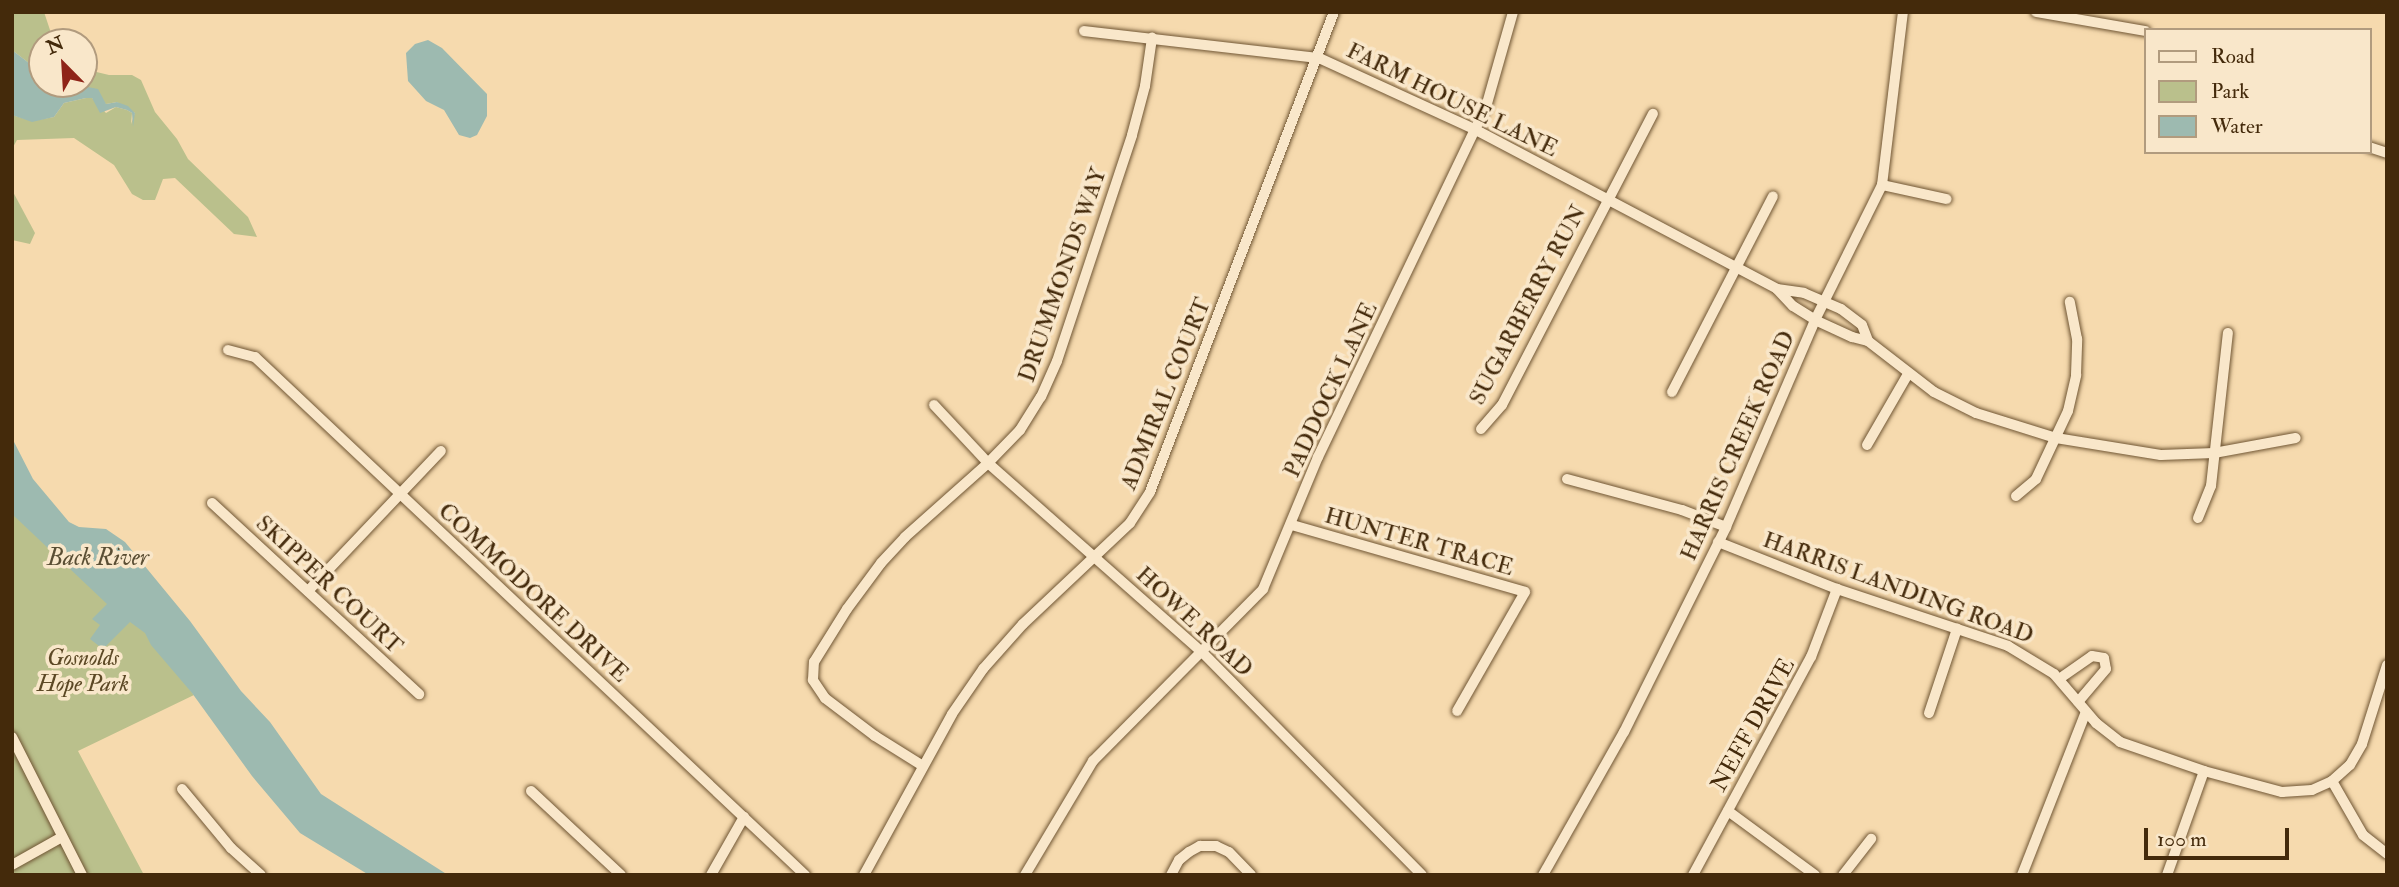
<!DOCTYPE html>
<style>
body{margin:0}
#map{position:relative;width:2399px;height:887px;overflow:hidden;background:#f6daae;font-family:"IM FELL Double Pica",serif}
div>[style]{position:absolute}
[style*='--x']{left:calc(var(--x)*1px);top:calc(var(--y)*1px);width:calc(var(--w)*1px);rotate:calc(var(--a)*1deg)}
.green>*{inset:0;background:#bac08c}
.water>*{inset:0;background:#9dbab0}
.roads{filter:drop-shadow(0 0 2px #705634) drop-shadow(0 0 2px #705634)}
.street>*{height:10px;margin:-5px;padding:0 5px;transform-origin:5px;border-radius:5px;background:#f9e7ca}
span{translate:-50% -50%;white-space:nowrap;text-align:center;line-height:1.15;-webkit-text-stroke:7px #f9e7ca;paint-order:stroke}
.street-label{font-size:23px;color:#442a0b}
.park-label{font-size:23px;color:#5c4825;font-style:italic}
.water-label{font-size:24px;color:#5a4e34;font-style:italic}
.frame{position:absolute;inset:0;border:14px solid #442a0b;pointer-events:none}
.legend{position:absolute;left:2144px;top:28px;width:228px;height:126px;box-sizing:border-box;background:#f9e7ca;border:2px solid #b19b7e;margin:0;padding:9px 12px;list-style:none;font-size:21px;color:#442a0b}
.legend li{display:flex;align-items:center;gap:14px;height:35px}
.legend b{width:35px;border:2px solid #b19b7e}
.north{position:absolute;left:28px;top:28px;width:70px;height:70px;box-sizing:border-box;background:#f9e7ca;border:2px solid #b19b7e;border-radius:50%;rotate:336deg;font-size:19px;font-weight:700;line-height:28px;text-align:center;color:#442a0b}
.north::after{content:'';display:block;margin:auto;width:24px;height:32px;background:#8f2418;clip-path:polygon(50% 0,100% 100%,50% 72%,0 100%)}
.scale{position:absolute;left:2144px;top:828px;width:145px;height:32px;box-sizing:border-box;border:4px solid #442a0b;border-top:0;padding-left:9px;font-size:21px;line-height:24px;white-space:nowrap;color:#442a0b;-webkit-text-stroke:5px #f9e7ca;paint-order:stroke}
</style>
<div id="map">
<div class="green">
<div style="clip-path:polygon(12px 12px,44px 12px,54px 42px,42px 42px,42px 73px,12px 50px)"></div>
<div style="clip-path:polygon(84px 69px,109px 75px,132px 75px,141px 80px,155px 112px,177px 139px,188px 159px,248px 217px,257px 237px,234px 234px,175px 178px,163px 179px,155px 200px,143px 200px,132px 194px,114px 165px,74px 138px,17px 140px,12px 149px,12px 115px,32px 121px,54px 117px,64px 103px,86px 98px,92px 98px,106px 113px,116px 107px,127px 110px,132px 113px,131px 124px,135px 113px,117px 102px,106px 104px,83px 91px,77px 91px,70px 84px,84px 84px)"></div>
<div style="clip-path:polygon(12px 190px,35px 233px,30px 244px,12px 240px)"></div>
<div style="clip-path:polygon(12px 509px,144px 630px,194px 695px,78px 751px,144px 875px,12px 875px)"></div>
</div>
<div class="water">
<div style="clip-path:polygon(428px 40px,442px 48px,487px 94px,487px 116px,477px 135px,470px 138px,459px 135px,444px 110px,426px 101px,408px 81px,406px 53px,415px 44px)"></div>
<div style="clip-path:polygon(12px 50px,42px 73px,42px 84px,70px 84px,78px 91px,88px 87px,98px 89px,106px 104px,117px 102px,128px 106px,135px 113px,133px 127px,132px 113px,127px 110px,116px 107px,100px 113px,92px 98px,86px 98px,64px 103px,54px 117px,32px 122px,12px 115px)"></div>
<div style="clip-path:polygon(12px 438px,33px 479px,69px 522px,79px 527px,106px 529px,125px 542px,190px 621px,241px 691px,270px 722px,321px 794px,448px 875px,369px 875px,300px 833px,252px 776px,192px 693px,151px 645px,145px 633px,130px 622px,103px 649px,90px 639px,100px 625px,92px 619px,107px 604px,12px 514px)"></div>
</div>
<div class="roads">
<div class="street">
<div style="--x:2036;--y:12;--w:111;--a:9.9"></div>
<div style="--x:1084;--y:31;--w:237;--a:6.6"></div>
<div style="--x:1319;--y:58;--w:173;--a:24.6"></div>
<div style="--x:1476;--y:130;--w:340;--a:27.8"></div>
<div style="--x:1777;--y:289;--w:23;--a:47"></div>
<div style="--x:1793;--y:306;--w:26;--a:32"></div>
<div style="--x:1815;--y:320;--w:41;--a:24.7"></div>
<div style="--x:1852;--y:337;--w:16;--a:14"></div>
<div style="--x:1868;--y:341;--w:83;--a:37.7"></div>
<div style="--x:1934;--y:392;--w:47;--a:26.6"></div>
<div style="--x:1976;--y:413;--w:84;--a:17.4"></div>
<div style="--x:2056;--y:438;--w:106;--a:9.2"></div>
<div style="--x:2161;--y:455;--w:53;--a:-2.2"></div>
<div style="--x:2214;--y:453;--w:83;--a:-10.4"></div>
<div style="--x:2369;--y:147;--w:19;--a:18"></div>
<div style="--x:1882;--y:185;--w:66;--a:12.3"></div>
<div style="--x:1777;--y:289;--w:27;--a:8"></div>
<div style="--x:1804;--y:293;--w:40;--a:23.4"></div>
<div style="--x:1841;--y:309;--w:26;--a:37"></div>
<div style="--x:1862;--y:325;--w:17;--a:69"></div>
<div style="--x:228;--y:350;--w:28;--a:15"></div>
<div style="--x:255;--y:357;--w:756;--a:43.28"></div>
<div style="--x:1672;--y:392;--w:220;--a:-62.7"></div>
<div style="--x:934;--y:405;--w:79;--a:47"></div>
<div style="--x:988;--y:463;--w:286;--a:41.5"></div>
<div style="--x:1202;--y:652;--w:313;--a:45.4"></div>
<div style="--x:1481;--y:429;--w:32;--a:-49"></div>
<div style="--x:1502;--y:405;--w:328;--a:-62.6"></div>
<div style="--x:1867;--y:445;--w:82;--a:-60"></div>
<div style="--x:1567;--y:479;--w:119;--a:15.1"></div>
<div style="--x:1682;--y:510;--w:47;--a:21.1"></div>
<div style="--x:2016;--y:496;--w:26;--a:-40"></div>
<div style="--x:2036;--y:479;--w:75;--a:-64.8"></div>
<div style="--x:2068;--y:411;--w:37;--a:-77"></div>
<div style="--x:2076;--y:375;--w:36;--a:-88"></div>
<div style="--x:2077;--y:339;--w:38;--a:-101"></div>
<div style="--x:212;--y:503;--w:282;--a:42.7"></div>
<div style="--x:2198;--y:518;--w:35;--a:-68"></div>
<div style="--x:2211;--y:486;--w:154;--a:-83.7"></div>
<div style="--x:1292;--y:525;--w:242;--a:16"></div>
<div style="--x:1525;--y:592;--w:137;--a:119.7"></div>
<div style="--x:1718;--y:542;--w:128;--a:21.6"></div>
<div style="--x:1837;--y:589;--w:180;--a:18.4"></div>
<div style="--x:2008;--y:646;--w:54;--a:31.3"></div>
<div style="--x:2054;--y:674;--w:65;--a:49.4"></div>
<div style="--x:2096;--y:723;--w:31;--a:38"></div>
<div style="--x:2120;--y:742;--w:89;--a:19"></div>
<div style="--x:2204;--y:771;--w:81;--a:15.1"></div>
<div style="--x:2282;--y:792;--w:30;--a:-4"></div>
<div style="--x:2312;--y:790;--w:22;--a:-24"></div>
<div style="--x:2332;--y:781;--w:24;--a:-42"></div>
<div style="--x:2350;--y:765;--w:24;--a:-60"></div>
<div style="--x:2362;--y:744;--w:83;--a:-72.4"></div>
<div style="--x:308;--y:591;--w:193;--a:-46.5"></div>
<div style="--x:2059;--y:679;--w:40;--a:-34.9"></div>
<div style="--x:2092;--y:656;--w:12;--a:9"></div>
<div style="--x:2104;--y:658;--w:11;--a:80"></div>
<div style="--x:2106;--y:669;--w:43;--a:130.3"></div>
<div style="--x:1929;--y:713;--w:89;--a:-71.6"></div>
<div style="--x:12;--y:737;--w:155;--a:63.1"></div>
<div style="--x:923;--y:766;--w:57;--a:-148"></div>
<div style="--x:875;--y:736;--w:63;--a:-142.8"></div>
<div style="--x:825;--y:698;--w:22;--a:-124"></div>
<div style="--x:813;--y:680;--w:18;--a:-87"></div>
<div style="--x:814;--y:662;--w:62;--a:-58.1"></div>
<div style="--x:847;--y:609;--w:57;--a:-53.5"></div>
<div style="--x:881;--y:563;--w:35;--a:-47"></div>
<div style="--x:905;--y:537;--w:111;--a:-41.7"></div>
<div style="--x:988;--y:463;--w:46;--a:-45.9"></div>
<div style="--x:1020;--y:430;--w:39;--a:-58"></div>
<div style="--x:1041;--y:397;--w:39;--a:-66"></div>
<div style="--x:1057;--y:361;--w:238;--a:-71.6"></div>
<div style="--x:1132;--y:135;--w:51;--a:-75.1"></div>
<div style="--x:1145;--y:86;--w:49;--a:-81.7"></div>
<div style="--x:2332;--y:781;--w:62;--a:60.1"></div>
<div style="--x:2363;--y:835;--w:31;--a:38"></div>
<div style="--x:182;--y:789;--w:77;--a:50.3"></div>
<div style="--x:231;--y:848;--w:40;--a:42"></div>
<div style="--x:531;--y:791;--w:123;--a:43"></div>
<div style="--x:1728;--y:811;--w:108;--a:36.3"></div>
<div style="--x:12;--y:865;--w:57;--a:-29.2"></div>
<div style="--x:711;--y:875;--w:67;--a:-60.4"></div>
<div style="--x:864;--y:875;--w:183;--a:-61.3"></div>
<div style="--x:952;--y:714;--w:55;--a:-55.4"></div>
<div style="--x:983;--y:669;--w:60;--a:-48.4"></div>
<div style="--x:1023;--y:624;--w:147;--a:-43.3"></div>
<div style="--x:1130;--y:523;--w:37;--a:-57"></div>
<div style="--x:1150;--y:492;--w:514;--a:-69.03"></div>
<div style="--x:1025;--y:875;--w:133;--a:-59.2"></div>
<div style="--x:1093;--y:761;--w:242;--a:-45.3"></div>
<div style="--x:1263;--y:589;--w:143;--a:-67.4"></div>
<div style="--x:1318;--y:457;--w:388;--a:-64.4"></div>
<div style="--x:1486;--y:107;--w:99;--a:-74.1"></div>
<div style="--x:1171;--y:875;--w:17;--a:-62"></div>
<div style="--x:1179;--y:860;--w:13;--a:-39"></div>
<div style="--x:1189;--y:852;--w:13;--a:-29"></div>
<div style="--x:1200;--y:846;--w:16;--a:0"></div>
<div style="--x:1216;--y:846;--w:14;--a:25"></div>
<div style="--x:1229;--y:852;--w:32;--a:46"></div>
<div style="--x:1543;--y:875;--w:164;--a:-60.5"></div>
<div style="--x:1624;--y:732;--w:229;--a:-63.5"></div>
<div style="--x:1726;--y:527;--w:225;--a:-66.7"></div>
<div style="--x:1815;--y:320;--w:151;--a:-63.6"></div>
<div style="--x:1882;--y:185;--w:174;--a:-83.1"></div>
<div style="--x:1693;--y:875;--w:248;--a:-61.6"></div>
<div style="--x:1811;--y:657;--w:73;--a:-69.1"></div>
<div style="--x:1843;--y:875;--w:46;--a:-52.1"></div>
<div style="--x:2022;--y:875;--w:175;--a:-68.6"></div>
<div style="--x:2167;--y:875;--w:110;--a:-70.4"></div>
</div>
</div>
<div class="street-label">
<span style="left:1452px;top:100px;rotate:26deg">FARM HOUSE LANE</span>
<span style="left:1063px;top:275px;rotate:-71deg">DRUMMONDS WAY</span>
<span style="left:1528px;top:305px;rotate:-62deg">SUGARBERRY RUN</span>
<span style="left:1331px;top:390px;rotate:-65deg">PADDOCK LANE</span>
<span style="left:1166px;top:394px;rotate:-68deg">ADMIRAL COURT</span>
<span style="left:1738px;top:446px;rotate:-66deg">HARRIS CREEK ROAD</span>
<span style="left:1419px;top:542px;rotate:16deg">HUNTER TRACE</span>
<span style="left:329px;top:585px;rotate:43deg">SKIPPER COURT</span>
<span style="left:1898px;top:588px;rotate:20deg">HARRIS LANDING ROAD</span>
<span style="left:533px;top:593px;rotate:43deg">COMMODORE DRIVE</span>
<span style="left:1194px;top:622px;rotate:43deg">HOWE ROAD</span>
<span style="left:1753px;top:725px;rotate:-61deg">NEFF DRIVE</span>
</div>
<div class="park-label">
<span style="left:83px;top:671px">Gosnolds<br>Hope Park</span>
</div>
<div class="water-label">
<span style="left:98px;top:558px">Back River</span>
</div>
<div class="frame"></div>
<ul class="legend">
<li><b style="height:9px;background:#f9e7ca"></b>Road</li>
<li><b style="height:19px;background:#bac08c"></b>Park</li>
<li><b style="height:19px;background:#9dbab0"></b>Water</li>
</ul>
<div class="north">N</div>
<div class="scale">100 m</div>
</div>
